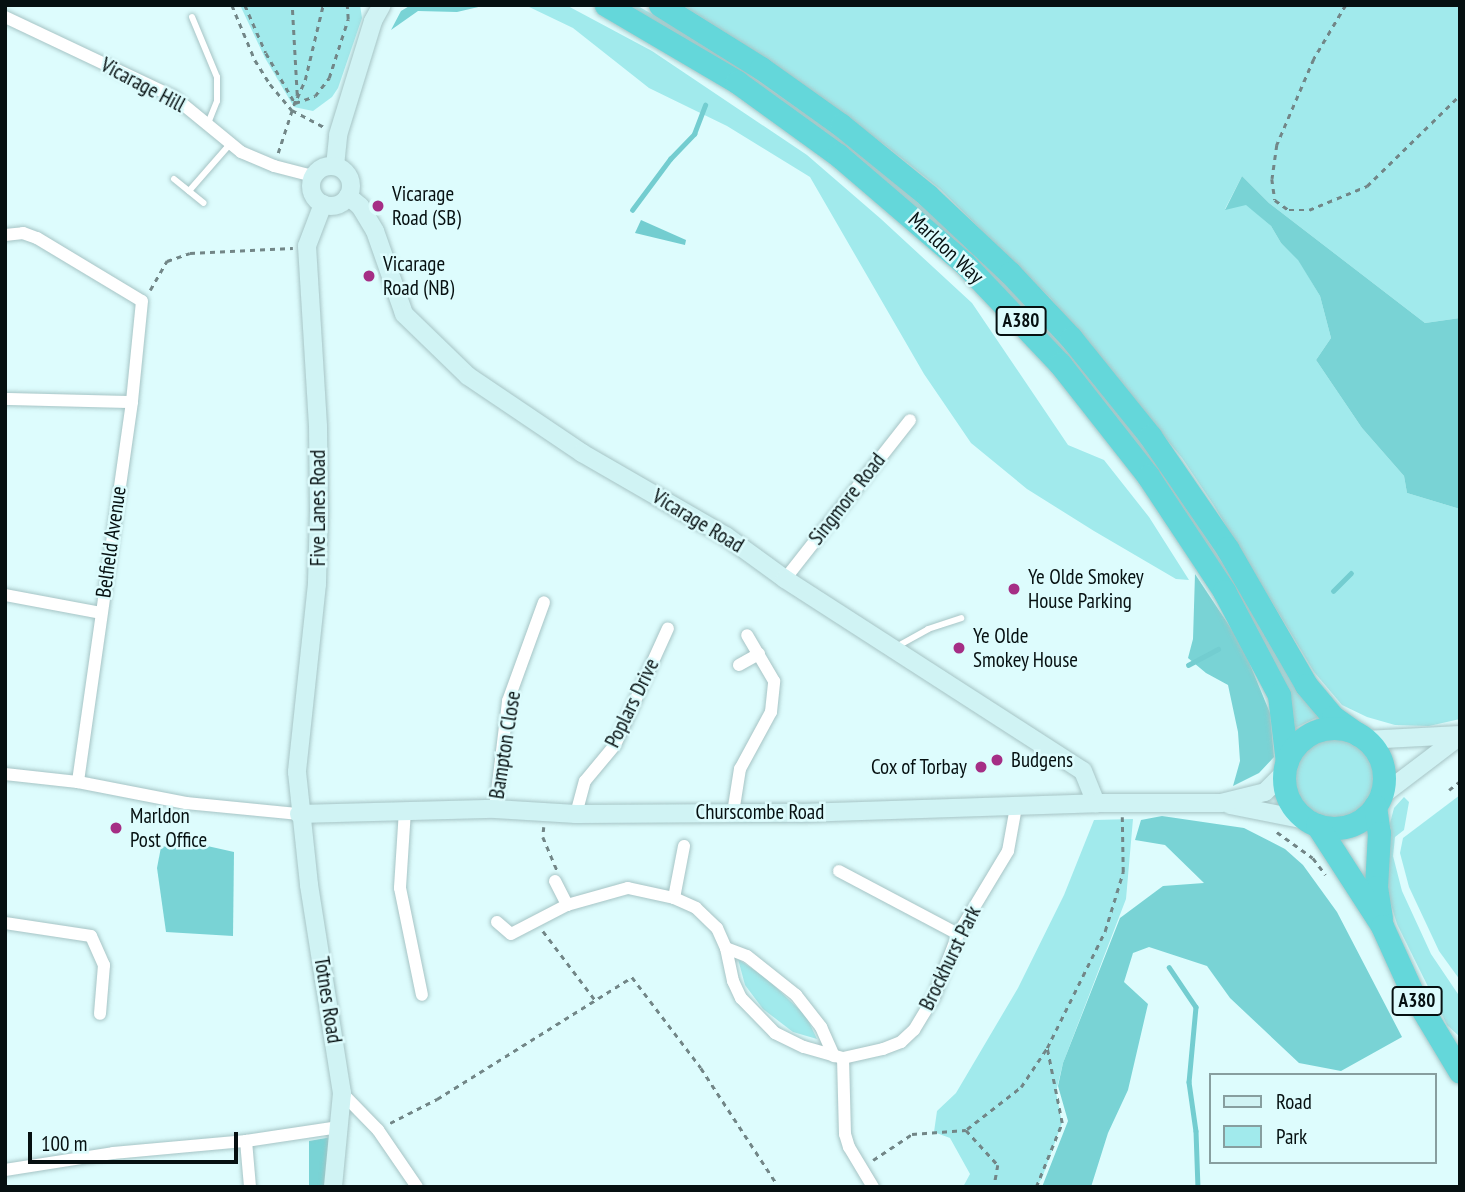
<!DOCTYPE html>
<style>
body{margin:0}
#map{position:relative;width:1465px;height:1192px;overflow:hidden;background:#ddfcfd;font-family:"PT Sans Narrow",sans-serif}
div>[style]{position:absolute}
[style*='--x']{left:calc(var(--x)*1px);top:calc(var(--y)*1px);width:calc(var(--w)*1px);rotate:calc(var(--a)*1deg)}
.green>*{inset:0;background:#a1eaec}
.round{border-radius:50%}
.forest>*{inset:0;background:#79d3d5}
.water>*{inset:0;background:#73cdd0}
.stream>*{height:4.5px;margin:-2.25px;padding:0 2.25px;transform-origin:2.25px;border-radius:2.25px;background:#73cdd0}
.path>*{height:2.5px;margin-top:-1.25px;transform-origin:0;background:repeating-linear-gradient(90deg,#728687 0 5px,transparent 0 10px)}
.roads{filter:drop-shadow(0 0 2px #a6c4c5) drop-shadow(0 0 2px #a6c4c5)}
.lane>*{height:6px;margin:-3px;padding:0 3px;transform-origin:3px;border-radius:3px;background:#fff}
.street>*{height:12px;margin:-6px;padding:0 6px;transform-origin:6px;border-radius:6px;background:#fff}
.secondary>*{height:18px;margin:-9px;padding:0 9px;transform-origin:9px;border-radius:9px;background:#d0f3f4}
.secondary>.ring{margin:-9px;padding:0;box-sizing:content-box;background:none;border:18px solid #d0f3f4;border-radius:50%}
.highway>*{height:23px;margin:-11.5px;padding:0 11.5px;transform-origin:11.5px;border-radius:11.5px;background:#64d7da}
.highway>.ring{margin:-11.5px;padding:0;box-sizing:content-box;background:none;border:23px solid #64d7da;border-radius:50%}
.dots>*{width:19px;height:19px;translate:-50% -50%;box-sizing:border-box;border:4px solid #ddfcfd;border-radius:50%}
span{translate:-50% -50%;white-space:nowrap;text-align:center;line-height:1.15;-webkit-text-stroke:5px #ddfcfd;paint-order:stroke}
.shield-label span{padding:2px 5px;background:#ddfcfd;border:2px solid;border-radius:5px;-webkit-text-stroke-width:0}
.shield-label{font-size:19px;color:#061011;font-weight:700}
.street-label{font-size:21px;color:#061011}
.poi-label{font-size:21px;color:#061011}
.left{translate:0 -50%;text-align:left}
.right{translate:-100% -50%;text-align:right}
.frame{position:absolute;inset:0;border:7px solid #061011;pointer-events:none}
.legend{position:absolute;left:1209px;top:1073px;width:228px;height:91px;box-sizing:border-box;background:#ddfcfd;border:2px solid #879e9f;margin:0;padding:9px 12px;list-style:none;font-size:21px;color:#061011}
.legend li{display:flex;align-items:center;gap:14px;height:35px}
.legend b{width:35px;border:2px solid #879e9f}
.scale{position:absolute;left:28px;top:1132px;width:210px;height:32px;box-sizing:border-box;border:4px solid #061011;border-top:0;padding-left:9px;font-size:21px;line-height:24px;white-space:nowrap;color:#061011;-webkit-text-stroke:5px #ddfcfd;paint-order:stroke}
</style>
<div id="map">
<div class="green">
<div style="clip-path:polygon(240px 5px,360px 5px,362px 18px,338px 88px,332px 97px,313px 111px,294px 107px,265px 58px)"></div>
<div style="clip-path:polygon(525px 5px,566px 5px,652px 51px,807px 155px,881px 219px,972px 303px,1068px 445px,1104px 460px,1149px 517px,1189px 580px,1176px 579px,1094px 531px,1027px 489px,971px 443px,924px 374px,810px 177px,727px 126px,649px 88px,573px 28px)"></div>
<div style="clip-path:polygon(624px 5px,636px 5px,694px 38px,841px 138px,931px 214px,1009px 288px,1100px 390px,1157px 464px,1224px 566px,1295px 688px,1318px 717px,1295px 728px,1293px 712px,1278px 673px,1003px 290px)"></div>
<div style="clip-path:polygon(682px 5px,1460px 5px,1460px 318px,1425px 323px,1269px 203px,1242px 176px,1225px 209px,1246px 204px,1271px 226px,1281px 243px,1298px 259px,1320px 296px,1331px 338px,1316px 360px,1362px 428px,1404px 476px,1407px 493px,1460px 509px,1460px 719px,1429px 726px,1395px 725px,1367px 717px,1342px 705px,1314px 672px,1213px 504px,1182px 458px,1051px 299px,940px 189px,886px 146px,773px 63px)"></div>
<div class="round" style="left:1295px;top:739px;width:80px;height:80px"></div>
<div style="clip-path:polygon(1460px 795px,1460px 980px,1439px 951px,1409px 887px,1400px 853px,1403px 838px)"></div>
<div style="clip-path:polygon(1404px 797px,1409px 802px,1404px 830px,1395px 837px,1393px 856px,1402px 891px,1431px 954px,1460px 997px,1460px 1037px,1447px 1025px,1397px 924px,1385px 885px,1389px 827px,1394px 808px)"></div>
<div style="clip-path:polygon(1133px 819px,1126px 899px,1063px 1063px,1056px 1092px,1062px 1123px,1042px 1178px,1036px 1187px,963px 1187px,970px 1174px,950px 1138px,934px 1132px,937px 1111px,956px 1093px,1018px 988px,1064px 895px,1094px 820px)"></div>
<div style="clip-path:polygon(738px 959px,766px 978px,806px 1016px,817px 1039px,793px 1032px,763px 1009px,745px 985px)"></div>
</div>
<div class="forest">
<div style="clip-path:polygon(411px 5px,487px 5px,457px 12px,418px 11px,391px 30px,401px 11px)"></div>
<div style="clip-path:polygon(1242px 176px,1269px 203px,1425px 323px,1460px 318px,1460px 509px,1407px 493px,1404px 476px,1362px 428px,1316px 360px,1331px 338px,1320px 296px,1298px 260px,1281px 243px,1271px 226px,1246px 205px,1225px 210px)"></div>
<div style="clip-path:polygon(1195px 574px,1242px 645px,1270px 713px,1274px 757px,1259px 773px,1233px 786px,1240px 761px,1238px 732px,1228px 685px,1206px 673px,1188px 658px,1193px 639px)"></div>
<div style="clip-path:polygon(1162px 816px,1244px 828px,1285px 849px,1303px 865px,1337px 912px,1402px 1037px,1341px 1071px,1299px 1063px,1230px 998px,1207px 966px,1149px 947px,1133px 953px,1124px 982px,1148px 1004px,1128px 1090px,1108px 1133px,1091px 1187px,1042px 1187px,1068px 1121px,1058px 1086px,1063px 1063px,1120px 918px,1163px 886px,1204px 883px,1165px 845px,1135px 840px,1141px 820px)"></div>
<div style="clip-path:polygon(194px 843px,234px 852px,233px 936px,166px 932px,157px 868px,161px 847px)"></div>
<div style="clip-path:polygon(332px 1137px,326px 1187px,309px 1187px,309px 1141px)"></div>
</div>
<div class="water">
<div style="clip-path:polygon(641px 220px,686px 240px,685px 245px,635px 233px)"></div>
</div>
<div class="stream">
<div style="--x:632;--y:210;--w:64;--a:-53.3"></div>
<div style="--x:670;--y:159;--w:35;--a:-46"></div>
<div style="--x:694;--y:134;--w:31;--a:-69"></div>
<div style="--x:1333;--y:591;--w:25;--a:-45"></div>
<div style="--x:1188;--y:665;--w:34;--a:-28"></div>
<div style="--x:1169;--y:967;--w:48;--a:56"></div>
<div style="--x:1196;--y:1007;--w:75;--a:95.3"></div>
<div style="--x:1189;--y:1082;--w:49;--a:81.9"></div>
<div style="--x:1196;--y:1131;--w:56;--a:88"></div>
</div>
<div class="path">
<div style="--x:232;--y:5;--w:60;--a:67.3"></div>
<div style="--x:255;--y:60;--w:28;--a:58"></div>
<div style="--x:270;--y:84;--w:34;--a:50"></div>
<div style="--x:292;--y:110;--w:36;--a:28"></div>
<div style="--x:245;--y:5;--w:52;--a:66.4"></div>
<div style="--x:266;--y:53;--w:58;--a:59.9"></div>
<div style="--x:1346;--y:5;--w:63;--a:120.7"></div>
<div style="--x:1314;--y:59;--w:94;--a:113.3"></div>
<div style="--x:1277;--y:145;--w:34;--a:98"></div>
<div style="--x:1272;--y:179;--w:21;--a:82"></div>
<div style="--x:1275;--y:200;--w:17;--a:36"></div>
<div style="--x:1289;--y:210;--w:20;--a:0"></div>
<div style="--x:1309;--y:210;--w:63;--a:-22.5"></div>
<div style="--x:1367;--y:186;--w:130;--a:-44.4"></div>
<div style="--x:297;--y:98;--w:20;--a:-66"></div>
<div style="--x:305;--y:80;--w:77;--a:-76.5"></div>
<div style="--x:295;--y:103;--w:21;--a:-19"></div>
<div style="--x:315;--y:96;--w:23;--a:-52"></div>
<div style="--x:329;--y:78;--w:62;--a:-72.1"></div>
<div style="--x:348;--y:19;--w:14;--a:-94"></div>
<div style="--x:278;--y:153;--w:61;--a:-71.9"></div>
<div style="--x:297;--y:95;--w:90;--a:-93.2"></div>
<div style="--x:150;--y:290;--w:34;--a:-60"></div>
<div style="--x:167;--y:261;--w:24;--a:-19"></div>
<div style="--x:190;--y:253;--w:103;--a:-2.8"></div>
<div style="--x:1449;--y:790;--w:14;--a:-39"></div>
<div style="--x:544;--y:827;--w:10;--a:96"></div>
<div style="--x:543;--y:837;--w:36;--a:67"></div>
<div style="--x:1277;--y:832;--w:44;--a:35.8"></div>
<div style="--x:1313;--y:858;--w:21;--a:53"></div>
<div style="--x:543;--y:931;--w:88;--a:52.9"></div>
<div style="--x:390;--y:1123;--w:53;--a:-27.1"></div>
<div style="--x:437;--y:1099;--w:230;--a:-32"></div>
<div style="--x:632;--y:977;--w:114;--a:52.8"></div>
<div style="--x:701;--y:1068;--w:142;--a:56.8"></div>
<div style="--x:967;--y:1129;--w:68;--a:-37.9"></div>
<div style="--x:1021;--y:1087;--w:47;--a:-56.3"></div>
<div style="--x:873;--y:1160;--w:47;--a:-33.7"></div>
<div style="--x:912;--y:1134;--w:54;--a:-4.2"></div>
<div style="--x:966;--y:1130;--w:47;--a:47.6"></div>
<div style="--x:998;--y:1165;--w:22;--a:100"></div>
<div style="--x:1036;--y:1187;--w:69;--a:-67.9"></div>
<div style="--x:1062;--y:1123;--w:76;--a:-101.3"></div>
<div style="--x:1047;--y:1048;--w:131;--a:-63.6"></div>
<div style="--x:1105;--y:931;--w:62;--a:-73"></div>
<div style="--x:1123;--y:872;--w:55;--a:-91"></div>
</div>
<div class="roads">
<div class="lane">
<div style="--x:192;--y:17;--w:65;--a:67.4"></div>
<div style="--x:217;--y:77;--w:24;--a:90"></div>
<div style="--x:217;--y:101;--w:24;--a:112"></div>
<div style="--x:174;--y:179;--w:38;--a:39"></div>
<div style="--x:189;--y:191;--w:64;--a:-48.8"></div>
<div style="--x:896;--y:647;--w:37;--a:-29"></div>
<div style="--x:928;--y:629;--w:35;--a:-18"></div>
</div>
<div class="street">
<div style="--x:5;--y:17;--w:187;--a:25.3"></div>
<div style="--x:174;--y:97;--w:87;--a:39.4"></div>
<div style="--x:241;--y:152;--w:36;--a:23"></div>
<div style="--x:274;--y:166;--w:40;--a:14.4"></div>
<div style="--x:5;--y:235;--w:18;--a:-6"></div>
<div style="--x:23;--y:233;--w:15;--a:20"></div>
<div style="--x:37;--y:238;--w:122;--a:31"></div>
<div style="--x:142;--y:301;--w:101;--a:95.7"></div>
<div style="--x:132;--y:402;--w:384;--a:98.1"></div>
<div style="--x:5;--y:399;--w:127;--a:1.4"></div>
<div style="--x:785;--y:579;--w:202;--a:-51.8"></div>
<div style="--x:5;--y:595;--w:98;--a:10.6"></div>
<div style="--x:739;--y:665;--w:23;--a:-29"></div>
<div style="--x:5;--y:774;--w:73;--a:6.3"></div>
<div style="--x:78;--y:782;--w:110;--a:11"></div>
<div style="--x:186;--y:803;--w:114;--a:5.6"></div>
<div style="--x:495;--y:809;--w:109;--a:-83.1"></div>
<div style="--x:508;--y:701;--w:105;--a:-70"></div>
<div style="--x:405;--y:810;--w:78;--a:93.7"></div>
<div style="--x:400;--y:888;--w:109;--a:78.4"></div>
<div style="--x:733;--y:813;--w:45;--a:-81"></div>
<div style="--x:740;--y:769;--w:65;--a:-61.5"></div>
<div style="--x:771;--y:712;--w:31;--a:-84"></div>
<div style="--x:774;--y:681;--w:53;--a:-120.4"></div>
<div style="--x:576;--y:814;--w:34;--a:-75"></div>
<div style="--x:585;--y:781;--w:47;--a:-50.2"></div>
<div style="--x:615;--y:745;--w:128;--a:-65.6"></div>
<div style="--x:839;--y:871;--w:135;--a:27.9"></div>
<div style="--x:555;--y:881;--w:27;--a:63"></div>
<div style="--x:674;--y:898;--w:53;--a:-79.1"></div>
<div style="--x:497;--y:922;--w:18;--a:41"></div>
<div style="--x:511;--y:934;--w:63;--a:-27.4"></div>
<div style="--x:567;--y:905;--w:63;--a:-15.6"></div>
<div style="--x:628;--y:888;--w:47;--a:12.3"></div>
<div style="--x:674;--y:898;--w:24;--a:24"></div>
<div style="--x:696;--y:908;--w:29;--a:44"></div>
<div style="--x:717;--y:928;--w:22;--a:66"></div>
<div style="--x:726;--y:948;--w:34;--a:78"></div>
<div style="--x:733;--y:981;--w:19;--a:65"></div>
<div style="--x:741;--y:998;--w:49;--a:45.8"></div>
<div style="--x:775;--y:1033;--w:32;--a:26"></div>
<div style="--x:804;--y:1047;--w:41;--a:15.8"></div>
<div style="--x:843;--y:1058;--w:41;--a:-12.7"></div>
<div style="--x:883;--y:1049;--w:19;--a:-21"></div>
<div style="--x:901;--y:1042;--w:18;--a:-43"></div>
<div style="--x:914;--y:1030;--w:39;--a:-59"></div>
<div style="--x:934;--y:997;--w:67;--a:-69.1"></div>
<div style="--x:958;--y:934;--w:97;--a:-58.9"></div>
<div style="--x:1008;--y:851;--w:45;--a:-79.7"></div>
<div style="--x:5;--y:923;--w:87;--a:8.6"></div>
<div style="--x:91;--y:936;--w:32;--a:66"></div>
<div style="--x:104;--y:965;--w:49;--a:94.7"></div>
<div style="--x:726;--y:948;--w:22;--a:21"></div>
<div style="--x:747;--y:956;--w:63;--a:38.5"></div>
<div style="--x:796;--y:995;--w:41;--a:52"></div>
<div style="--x:821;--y:1027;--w:32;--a:66"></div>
<div style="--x:843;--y:1058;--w:76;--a:88.5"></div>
<div style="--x:845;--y:1134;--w:14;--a:73"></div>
<div style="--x:849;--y:1147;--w:47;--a:59"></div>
<div style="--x:342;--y:1093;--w:52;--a:45.8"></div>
<div style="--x:378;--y:1130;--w:69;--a:55.6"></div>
<div style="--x:246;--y:1141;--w:46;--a:85"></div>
<div style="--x:5;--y:1170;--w:109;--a:-8.9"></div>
<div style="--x:113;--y:1153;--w:134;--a:-5.2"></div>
<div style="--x:246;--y:1141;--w:94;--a:-8.6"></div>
</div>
<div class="secondary">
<div style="--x:335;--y:166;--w:31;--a:-84"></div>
<div style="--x:338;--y:135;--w:119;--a:-72.9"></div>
<div style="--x:373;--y:21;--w:18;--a:-61"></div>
<div class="ring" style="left:311px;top:166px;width:22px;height:22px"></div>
<div style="--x:348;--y:196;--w:16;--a:40"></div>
<div style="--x:360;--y:206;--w:29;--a:59"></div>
<div style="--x:375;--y:231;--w:88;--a:70.7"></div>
<div style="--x:404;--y:314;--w:89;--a:44.1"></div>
<div style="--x:468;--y:376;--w:138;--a:34"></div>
<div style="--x:582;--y:453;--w:166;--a:30"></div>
<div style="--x:726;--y:536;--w:73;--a:36.1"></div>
<div style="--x:785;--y:579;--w:354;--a:32.8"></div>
<div style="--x:1083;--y:771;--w:35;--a:68"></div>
<div style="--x:323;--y:204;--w:45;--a:110.9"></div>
<div style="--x:307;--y:246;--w:181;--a:86.5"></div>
<div style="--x:318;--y:427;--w:84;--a:89.3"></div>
<div style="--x:319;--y:511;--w:73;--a:91.6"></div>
<div style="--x:317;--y:584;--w:189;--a:96.1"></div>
<div style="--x:297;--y:772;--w:114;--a:83.9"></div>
<div style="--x:309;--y:885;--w:211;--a:81"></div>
<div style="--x:342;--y:1093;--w:94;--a:95.5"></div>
<div style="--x:1365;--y:740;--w:95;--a:-3"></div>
<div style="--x:1381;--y:796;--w:99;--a:-37.2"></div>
<div style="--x:1230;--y:805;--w:77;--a:11.2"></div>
<div style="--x:299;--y:814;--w:196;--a:-1.5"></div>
<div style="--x:495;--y:809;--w:81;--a:3.5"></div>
<div style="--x:576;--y:814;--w:225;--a:-0.3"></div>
<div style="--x:801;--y:813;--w:295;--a:-1.9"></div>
<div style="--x:1096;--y:803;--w:125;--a:0"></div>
<div style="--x:1221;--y:803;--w:45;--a:-14"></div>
<div style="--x:1265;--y:792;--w:28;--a:-45"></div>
</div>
<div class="highway">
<div style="--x:606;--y:5;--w:152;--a:30.4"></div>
<div style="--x:737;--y:82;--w:125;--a:35.9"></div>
<div style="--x:838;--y:155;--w:167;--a:40.6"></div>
<div style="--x:965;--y:264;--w:138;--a:46.5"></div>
<div style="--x:1060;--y:364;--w:142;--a:51.8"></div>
<div style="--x:1148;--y:476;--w:138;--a:56.5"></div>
<div style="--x:1224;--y:591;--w:118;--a:62.1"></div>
<div style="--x:1279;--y:695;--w:67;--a:83.2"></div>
<div style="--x:660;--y:5;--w:119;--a:32"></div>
<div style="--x:761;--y:68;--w:98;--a:35.5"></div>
<div style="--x:841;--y:125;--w:111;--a:39.1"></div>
<div style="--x:927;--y:195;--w:114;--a:43.2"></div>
<div style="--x:1010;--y:273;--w:89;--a:46.8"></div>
<div style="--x:1071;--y:338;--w:126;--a:51.1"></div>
<div style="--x:1150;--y:436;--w:136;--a:55.5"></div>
<div style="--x:1227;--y:548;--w:158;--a:60"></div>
<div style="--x:1306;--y:685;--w:42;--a:49.8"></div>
<div style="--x:1333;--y:717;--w:32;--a:35"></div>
<div class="ring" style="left:1284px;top:728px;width:77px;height:77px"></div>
<div style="--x:1375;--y:806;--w:27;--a:82"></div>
<div style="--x:1379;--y:833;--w:54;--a:93.2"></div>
<div style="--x:1376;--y:887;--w:31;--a:81"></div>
<div style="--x:1317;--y:825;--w:120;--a:57.2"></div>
<div style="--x:1382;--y:926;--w:72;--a:65.6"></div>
<div style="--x:1412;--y:992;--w:93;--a:59"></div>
</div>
</div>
<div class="dots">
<div style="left:378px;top:206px;background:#a52e85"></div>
<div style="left:369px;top:276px;background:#a52e85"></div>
<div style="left:1014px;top:589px;background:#a52e85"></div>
<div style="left:959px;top:648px;background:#a52e85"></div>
<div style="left:997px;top:760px;background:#a52e85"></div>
<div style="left:981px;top:767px;background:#a52e85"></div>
<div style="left:116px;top:828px;background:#a52e85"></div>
</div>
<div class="shield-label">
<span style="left:1021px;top:321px">A380</span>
<span style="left:1417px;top:1001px">A380</span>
</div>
<div class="street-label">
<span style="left:143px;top:85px;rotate:28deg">Vicarage Hill</span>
<span style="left:946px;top:248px;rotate:43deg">Marldon Way</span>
<span style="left:847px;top:499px;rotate:-52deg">Singmore Road</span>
<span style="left:318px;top:508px;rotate:-90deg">Five Lanes Road</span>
<span style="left:698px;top:521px;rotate:31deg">Vicarage Road</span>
<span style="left:111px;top:542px;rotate:-82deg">Belfield Avenue</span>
<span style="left:632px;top:703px;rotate:-64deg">Poplars Drive</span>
<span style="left:505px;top:745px;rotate:-81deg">Bampton Close</span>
<span style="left:760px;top:812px">Churscombe Road</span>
<span style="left:950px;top:958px;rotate:-64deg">Brockhurst Park</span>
<span style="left:328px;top:1000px;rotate:81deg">Totnes Road</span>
</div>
<div class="poi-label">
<span class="left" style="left:392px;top:206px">Vicarage<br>Road (SB)</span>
<span class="left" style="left:383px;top:276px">Vicarage<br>Road (NB)</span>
<span class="left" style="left:1028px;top:589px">Ye Olde Smokey<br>House Parking</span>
<span class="left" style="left:973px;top:648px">Ye Olde<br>Smokey House</span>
<span class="left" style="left:1011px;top:760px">Budgens</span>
<span class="right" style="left:967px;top:767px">Cox of Torbay</span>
<span class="left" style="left:130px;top:828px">Marldon<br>Post Office</span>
</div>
<div class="frame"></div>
<ul class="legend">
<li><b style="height:9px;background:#d0f3f4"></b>Road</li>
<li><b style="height:19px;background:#a1eaec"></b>Park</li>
</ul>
<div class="scale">100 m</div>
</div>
